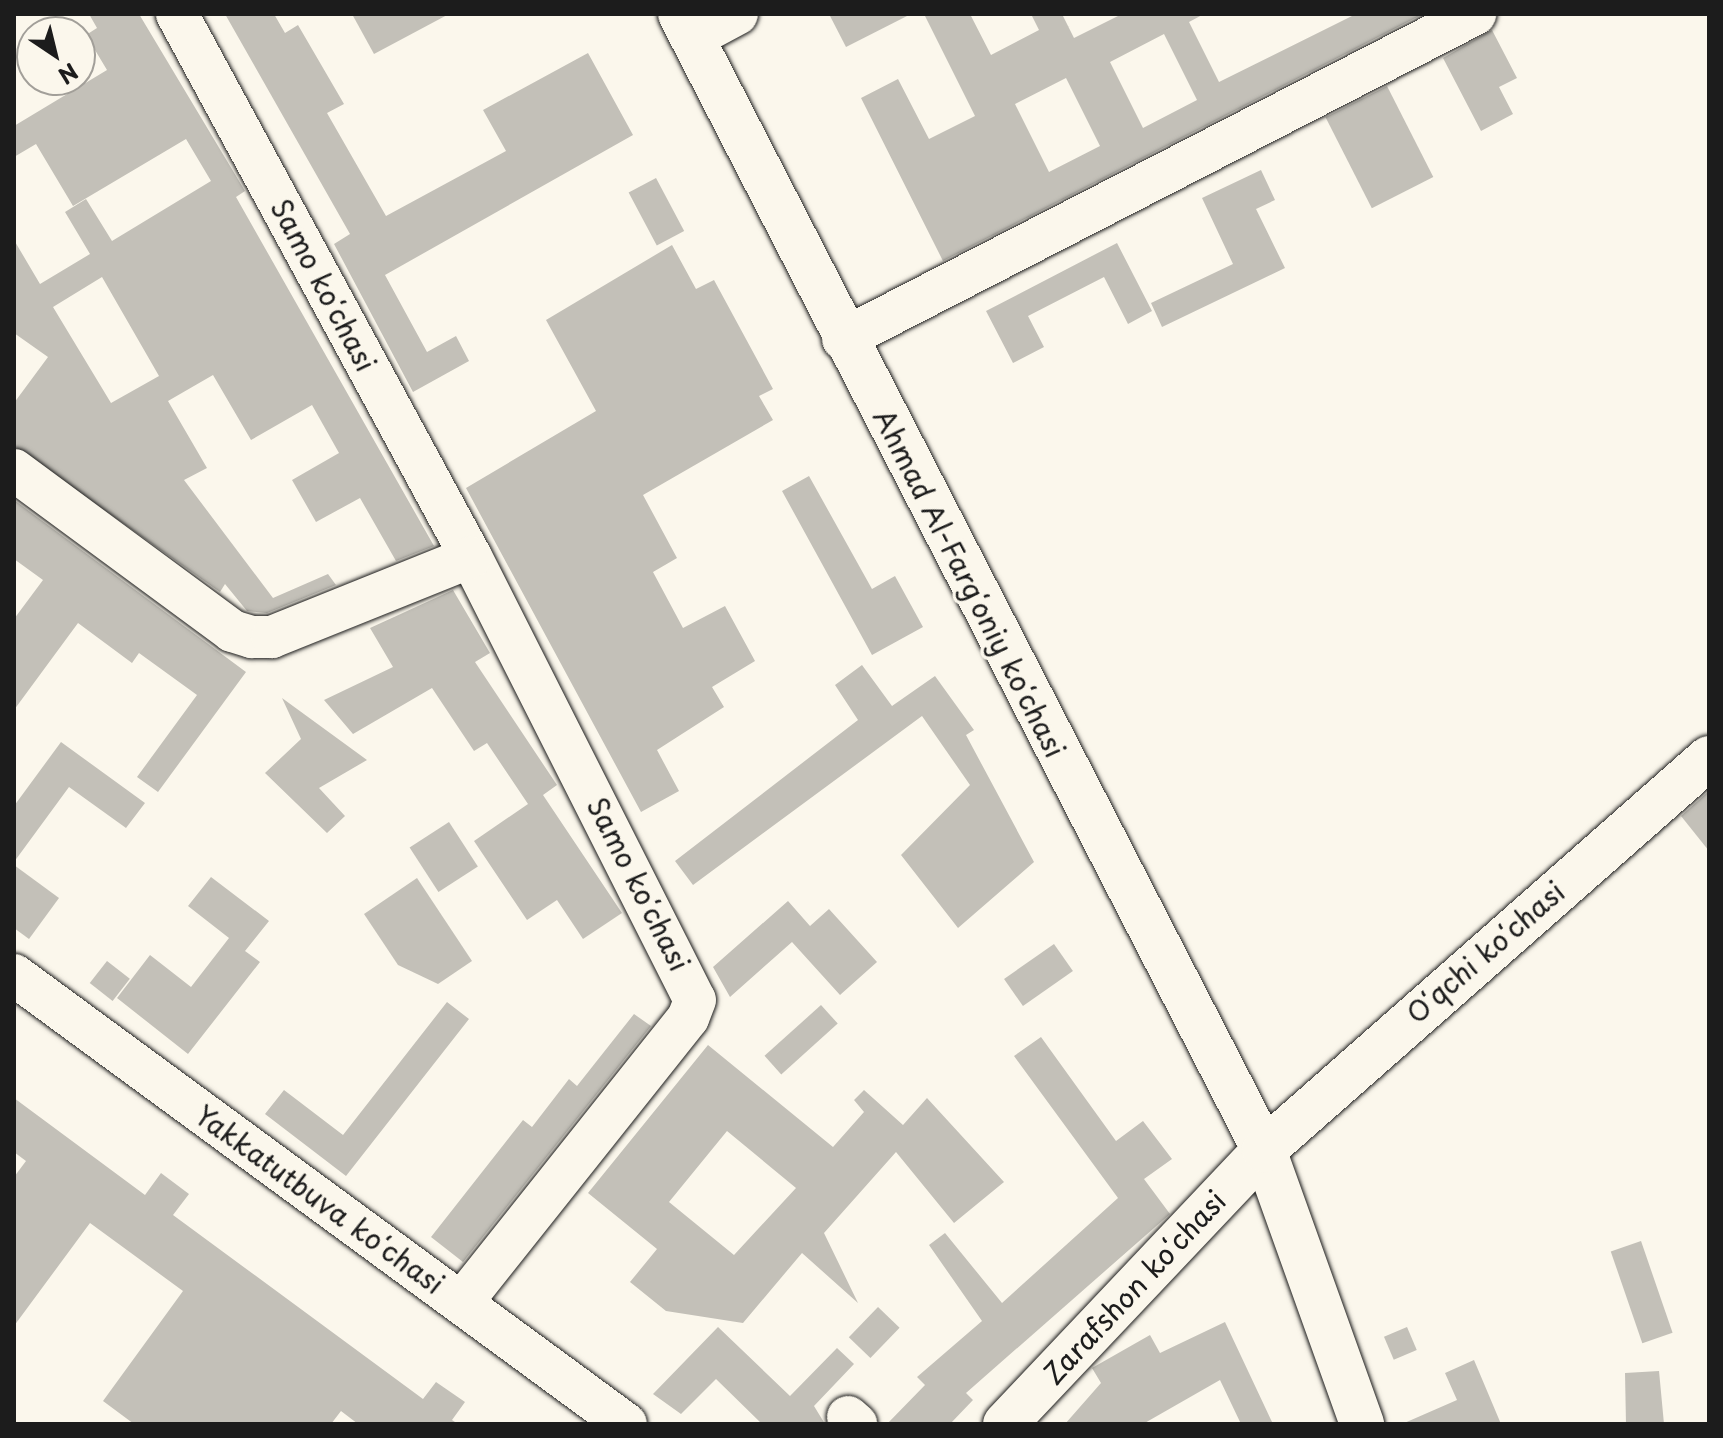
<!DOCTYPE html>
<meta charset="utf-8">
<style>
body{margin:0}
#map{position:relative;width:1723px;height:1438px;overflow:hidden;background:#fbf7ec;font-family:"Playpen Sans",sans-serif}
div>[style]{position:absolute}
[style*='--x']{left:calc(var(--x)*1px);top:calc(var(--y)*1px);width:calc(var(--w)*1px);rotate:calc(var(--a)*1deg)}
.building>*{inset:0;background:#c3c0b8;transform-origin:0 0}
.roads{filter:drop-shadow(0 0 2px #1c1c1c) drop-shadow(0 0 2px #1c1c1c)}
.minor>*{height:42px;margin:-21px;padding:0 21px;transform-origin:21px;border-radius:21px;background:#fbf7ec}
.major>*{height:44px;margin:-22px;padding:0 22px;transform-origin:22px;border-radius:22px;background:#fbf7ec}
span{translate:-50% -50%;white-space:nowrap;text-align:center;line-height:1.15;-webkit-text-stroke:7px #fbf7ec;paint-order:stroke}
.street-label{font-size:28px;color:#1c1c1c}
.frame{position:absolute;inset:0;border:16px solid #1c1c1c;pointer-events:none}
.north{position:absolute;left:16px;top:16px;width:80px;height:80px;box-sizing:border-box;background:#fbf7ec;border:2px solid #a29f99;border-radius:50%;rotate:145deg;font-size:22px;font-weight:700;line-height:32px;text-align:center;color:#1c1c1c}
.north::after{content:'';display:block;margin:auto;width:28px;height:36px;background:#1c1c1c;clip-path:polygon(50% 0,100% 100%,50% 72%,0 100%)}
</style>
<div id="map">
<div class="building">
<div style="clip-path:polygon(evenodd,89px 14px,139px 14px,245px 191px,236px 197px,434px 546px,396px 561px,360px 498px,316px 522px,292px 480px,339px 453px,312px 405px,251px 440px,213px 375px,168px 401px,207px 468px,184px 480px,273px 598px,328px 574px,336px 585px,267px 613px,247px 611px,225px 584px,220px 592px,14px 446px,14px 403px,48px 357px,14px 333px,14px 240px,40px 284px,90px 254px,65px 212px,86px 199px,112px 241px,211px 181px,186px 139px,73px 206px,36px 144px,14px 157px,14px 126px,107px 70px,86px 35px,97px 28px,89px 14px,102px 277px,159px 376px,111px 403px,53px 307px,102px 277px)"></div>
<div style="clip-path:polygon(225px 14px,274px 14px,285px 33px,298px 25px,344px 104px,327px 113px,386px 216px,506px 151px,483px 110px,588px 53px,633px 135px,385px 275px,427px 352px,456px 336px,469px 361px,413px 392px,334px 244px,350px 234px)"></div>
<div style="clip-path:polygon(352px 14px,449px 14px,374px 54px)"></div>
<div style="clip-path:polygon(829px 14px,911px 14px,846px 47px)"></div>
<div style="clip-path:polygon(evenodd,924px 14px,970px 14px,991px 55px,1039px 30px,1031px 14px,1062px 14px,1074px 38px,1122px 14px,1204px 14px,1189px 22px,1219px 82px,1356px 14px,1423px 14px,943px 261px,861px 98px,898px 79px,929px 139px,975px 116px,924px 14px,1164px 34px,1197px 100px,1143px 128px,1110px 62px,1164px 34px,924px 14px,1066px 78px,1100px 146px,1049px 172px,1015px 104px,1066px 78px)"></div>
<div style="clip-path:polygon(1492px 30px,1517px 78px,1499px 87px,1513px 114px,1481px 131px,1443px 58px)"></div>
<div style="left:1387px;top:86px;width:102px;height:69px;rotate:63deg"></div>
<div style="clip-path:polygon(1261px 170px,1275px 200px,1256px 209px,1285px 268px,1162px 327px,1151px 303px,1233px 264px,1202px 198px)"></div>
<div style="left:656px;top:178px;width:60px;height:31px;rotate:62deg"></div>
<div style="clip-path:polygon(1117px 243px,1152px 311px,1128px 324px,1104px 277px,1028px 316px,1044px 347px,1013px 363px,986px 311px)"></div>
<div style="clip-path:polygon(672px 245px,696px 289px,714px 280px,773px 389px,759px 396px,773px 420px,643px 495px,677px 558px,653px 572px,683px 628px,725px 606px,755px 661px,712px 687px,724px 707px,657px 750px,679px 791px,641px 812px,466px 488px,596px 411px,546px 320px)"></div>
<div style="clip-path:polygon(809px 476px,872px 589px,895px 576px,923px 627px,872px 655px,782px 491px)"></div>
<div style="clip-path:polygon(14px 500px,246px 672px,158px 792px,137px 777px,197px 695px,139px 653px,132px 663px,78px 623px,14px 710px,14px 619px,43px 580px,14px 559px)"></div>
<div style="clip-path:polygon(453px 590px,490px 653px,475px 662px,557px 785px,543px 795px,622px 913px,583px 939px,557px 900px,527px 920px,474px 841px,528px 804px,487px 743px,474px 751px,432px 688px,353px 734px,324px 700px,393px 667px,370px 628px)"></div>
<div style="clip-path:polygon(862px 665px,892px 706px,935px 676px,974px 730px,966px 735px,1034px 862px,958px 928px,901px 855px,970px 785px,922px 716px,693px 885px,675px 861px,858px 720px,835px 685px)"></div>
<div style="clip-path:polygon(282px 698px,367px 760px,319px 788px,345px 816px,327px 833px,265px 773px,301px 739px)"></div>
<div style="clip-path:polygon(61px 742px,145px 803px,126px 828px,69px 787px,14px 862px,14px 806px)"></div>
<div style="clip-path:polygon(1709px 791px,1709px 851px,1681px 816px)"></div>
<div style="left:449px;top:822px;width:53px;height:47px;rotate:57deg"></div>
<div style="clip-path:polygon(14px 865px,59px 898px,29px 939px,14px 928px)"></div>
<div style="clip-path:polygon(211px 877px,269px 921px,245px 951px,260px 962px,188px 1054px,117px 998px,150px 955px,191px 987px,229px 938px,188px 906px)"></div>
<div style="clip-path:polygon(417px 878px,472px 961px,438px 984px,398px 965px,364px 914px)"></div>
<div style="clip-path:polygon(788px 901px,810px 926px,829px 909px,877px 962px,840px 995px,792px 942px,730px 997px,713px 967px)"></div>
<div style="left:1054px;top:944px;width:33px;height:61px;rotate:55deg"></div>
<div style="left:107px;top:961px;width:29px;height:28px;rotate:38deg"></div>
<div style="clip-path:polygon(447px 1002px,469px 1019px,346px 1176px,265px 1114px,284px 1090px,343px 1135px)"></div>
<div style="left:821px;top:1005px;width:25px;height:76px;rotate:48deg"></div>
<div style="clip-path:polygon(634px 1014px,651px 1026px,463px 1262px,431px 1237px,523px 1120px,532px 1127px,569px 1079px,577px 1086px)"></div>
<div style="clip-path:polygon(1041px 1037px,1116px 1141px,1143px 1121px,1172px 1159px,1144px 1179px,1170px 1214px,966px 1393px,973px 1400px,950px 1424px,887px 1424px,925px 1385px,917px 1377px,982px 1321px,929px 1245px,945px 1233px,1002px 1303px,1118px 1198px,1014px 1056px)"></div>
<div style="clip-path:polygon(evenodd,708px 1045px,833px 1147px,864px 1112px,854px 1100px,864px 1090px,903px 1125px,927px 1098px,1004px 1182px,954px 1223px,896px 1152px,824px 1233px,858px 1303px,802px 1253px,743px 1323px,666px 1311px,630px 1282px,657px 1249px,588px 1193px,708px 1045px,727px 1131px,796px 1188px,734px 1255px,669px 1202px,727px 1131px)"></div>
<div style="clip-path:polygon(14px 1098px,145px 1195px,161px 1173px,189px 1194px,173px 1215px,423px 1399px,436px 1382px,465px 1402px,452px 1420px,458px 1424px,358px 1424px,341px 1411px,331px 1424px,134px 1424px,103px 1401px,183px 1291px,90px 1223px,14px 1326px,14px 1177px,26px 1161px,14px 1152px)"></div>
<div style="left:1641px;top:1241px;width:97px;height:32px;rotate:71deg"></div>
<div style="left:878px;top:1307px;width:30px;height:42px;rotate:44deg"></div>
<div style="clip-path:polygon(1225px 1322px,1273px 1424px,1241px 1424px,1220px 1380px,1143px 1424px,1065px 1424px,1101px 1383px,1092px 1368px,1150px 1335px,1160px 1353px)"></div>
<div style="clip-path:polygon(718px 1327px,790px 1396px,837px 1348px,854px 1364px,814px 1406px,825px 1424px,762px 1424px,716px 1379px,681px 1414px,653px 1394px)"></div>
<div style="left:1407px;top:1327px;width:25px;height:25px;rotate:67deg"></div>
<div style="clip-path:polygon(1474px 1360px,1501px 1424px,1402px 1424px,1457px 1400px,1445px 1373px)"></div>
<div style="clip-path:polygon(1659px 1371px,1664px 1424px,1626px 1424px,1625px 1373px)"></div>
</div>
<div class="roads">
<div class="minor">
<div style="--x:177;--y:14;--w:617;--a:61.57"></div>
<div style="--x:471;--y:557;--w:496;--a:63.2"></div>
<div style="--x:695;--y:1000;--w:19;--a:111"></div>
<div style="--x:688;--y:1018;--w:364;--a:128.5"></div>
<div style="--x:692;--y:38;--w:51;--a:-28.1"></div>
<div style="--x:843;--y:339;--w:711;--a:-27.21"></div>
<div style="--x:14;--y:470;--w:271;--a:36.4"></div>
<div style="--x:232;--y:631;--w:21;--a:17"></div>
<div style="--x:252;--y:637;--w:20;--a:0"></div>
<div style="--x:272;--y:637;--w:214;--a:-21.9"></div>
<div style="--x:14;--y:975;--w:759;--a:36.27"></div>
<div style="--x:848;--y:1417;--w:11;--a:41"></div>
</div>
<div class="major">
<div style="--x:680;--y:14;--w:1277;--a:62.79"></div>
<div style="--x:1264;--y:1150;--w:291;--a:70.3"></div>
<div style="--x:1005;--y:1424;--w:377;--a:-46.6"></div>
<div style="--x:1264;--y:1150;--w:593;--a:-41.38"></div>
</div>
</div>
<div class="street-label">
<span style="left:324px;top:285px;rotate:62deg">Samo koʻchasi</span>
<span style="left:970px;top:583px;rotate:63deg">Ahmad Al-Fargʻoniy koʻchasi</span>
<span style="left:639px;top:884px;rotate:63deg">Samo koʻchasi</span>
<span style="left:1485px;top:952px;rotate:-41deg">Oʻqchi koʻchasi</span>
<span style="left:320px;top:1199px;rotate:36deg">Yakkatutbuva koʻchasi</span>
<span style="left:1134px;top:1287px;rotate:-47deg">Zarafshon koʻchasi</span>
</div>
<div class="frame"></div>
<div class="north">N</div>
</div>
